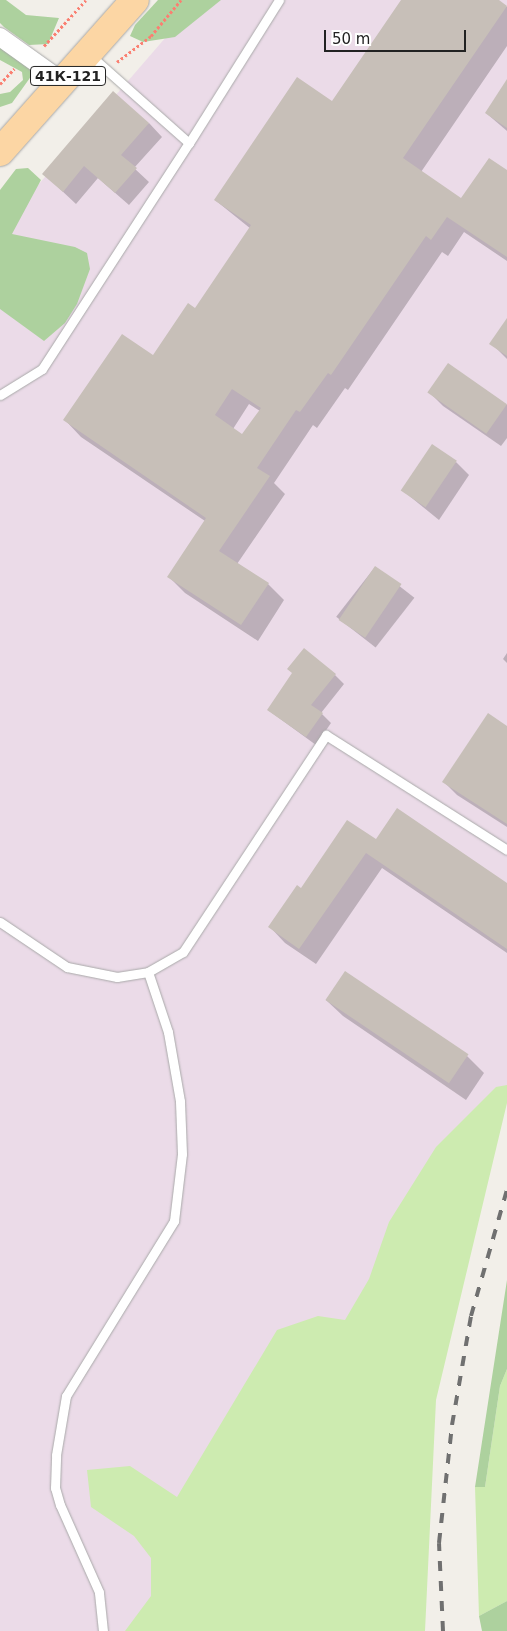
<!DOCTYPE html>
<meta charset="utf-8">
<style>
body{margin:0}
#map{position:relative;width:507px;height:1631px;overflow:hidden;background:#f2efe9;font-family:"DejaVu Sans",sans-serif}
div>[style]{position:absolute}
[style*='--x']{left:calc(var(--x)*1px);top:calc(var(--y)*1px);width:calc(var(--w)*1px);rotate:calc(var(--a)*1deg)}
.industrial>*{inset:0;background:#ebdbe8}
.grass>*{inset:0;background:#cdebb0}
.forest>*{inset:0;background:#add19e}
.shadow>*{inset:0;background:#0003;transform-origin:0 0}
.building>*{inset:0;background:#c7bfb8;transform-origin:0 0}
.path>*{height:3px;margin-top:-1.5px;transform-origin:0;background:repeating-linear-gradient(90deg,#fa8072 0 2.5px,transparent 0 5px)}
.roads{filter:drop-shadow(0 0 1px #a9a9a9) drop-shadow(0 0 1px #a9a9a9)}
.lane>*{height:9px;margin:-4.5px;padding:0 4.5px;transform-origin:4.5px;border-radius:4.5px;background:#fff}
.street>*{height:18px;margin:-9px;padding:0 9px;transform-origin:9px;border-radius:9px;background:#fff}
.primary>*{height:28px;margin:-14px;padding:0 14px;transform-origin:14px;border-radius:14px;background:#fcd6a4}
.rail>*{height:4px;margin-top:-2px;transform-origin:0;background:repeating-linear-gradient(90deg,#707070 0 10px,transparent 0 20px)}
span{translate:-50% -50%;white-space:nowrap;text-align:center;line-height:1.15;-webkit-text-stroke:4px #fff;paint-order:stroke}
.shield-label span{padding:1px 4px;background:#fff;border:1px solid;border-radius:4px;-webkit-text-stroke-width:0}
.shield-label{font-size:14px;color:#222;font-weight:700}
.scale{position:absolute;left:324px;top:30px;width:142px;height:22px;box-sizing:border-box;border:2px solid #222;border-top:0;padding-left:6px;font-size:15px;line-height:18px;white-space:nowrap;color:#222;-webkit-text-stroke:4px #fff;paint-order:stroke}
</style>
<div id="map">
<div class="industrial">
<div style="clip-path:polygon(198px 0,507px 0,507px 1092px,143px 1631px,0 1631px,0 229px)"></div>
</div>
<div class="grass">
<div style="clip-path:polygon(507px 1085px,507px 1103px,436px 1400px,425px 1631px,125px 1631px,151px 1596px,151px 1558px,134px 1536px,91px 1507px,87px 1470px,130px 1466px,177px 1497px,277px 1330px,318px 1316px,345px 1320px,369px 1279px,389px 1222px,436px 1147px,496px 1087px)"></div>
<div style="clip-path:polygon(507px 1369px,507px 1601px,479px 1616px,475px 1487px,485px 1487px,500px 1386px)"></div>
</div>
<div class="forest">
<div style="clip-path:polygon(0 0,6px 0,26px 15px,59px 18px,48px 44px,29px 45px,4px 27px,0 23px)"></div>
<div style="clip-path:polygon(158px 0,221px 0,175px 37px,143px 42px,130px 36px,135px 25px)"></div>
<div style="clip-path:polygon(0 46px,31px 67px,32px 75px,12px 103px,0 107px,0 94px,10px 92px,23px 80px,22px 72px,0 60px)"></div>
<div style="clip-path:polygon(28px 168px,41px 180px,12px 234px,75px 247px,87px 253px,90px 269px,77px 304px,65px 323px,44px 341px,0 309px,0 190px,16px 169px)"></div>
<div style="clip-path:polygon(507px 1280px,507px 1369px,500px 1386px,485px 1487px,475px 1487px)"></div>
<div style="clip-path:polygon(507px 1601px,507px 1631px,482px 1631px,479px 1616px)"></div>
</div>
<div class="shadow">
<div style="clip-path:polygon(evenodd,402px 0,497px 0,507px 7px,507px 46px,421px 172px,461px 200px,507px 172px,507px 261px,464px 232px,448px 256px,442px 252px,348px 390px,345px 388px,317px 428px,313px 425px,274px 483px,285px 494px,237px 564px,268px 584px,284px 600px,258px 641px,185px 593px,169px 577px,205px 521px,81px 437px,65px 420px,154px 357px,195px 310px,251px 229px,215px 200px,332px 103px,402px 0,249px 404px,260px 411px,243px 436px,233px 429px,249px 404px)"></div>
<div style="clip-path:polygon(507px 82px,507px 131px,486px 113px)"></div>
<div style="clip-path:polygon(149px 123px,162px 137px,134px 168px,149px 182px,129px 205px,98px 178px,76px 204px,44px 174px)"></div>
<div style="clip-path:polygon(507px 320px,507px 359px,491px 343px)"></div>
<div style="clip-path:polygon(449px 365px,507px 405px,507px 438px,501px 446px,443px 406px,430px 393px)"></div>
<div style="clip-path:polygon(456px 462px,469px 475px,439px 520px,402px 490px)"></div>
<div style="left:375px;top:567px;width:50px;height:63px;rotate:38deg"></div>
<div style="clip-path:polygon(507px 653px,507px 663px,503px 659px)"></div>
<div style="clip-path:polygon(335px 675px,344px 684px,321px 713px,331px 723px,316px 745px,268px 710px)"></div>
<div style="clip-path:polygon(507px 727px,507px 827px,457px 795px,444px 782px)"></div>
<div style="clip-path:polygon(376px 841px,507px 884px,507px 953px,382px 868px,316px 964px,285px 943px,270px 927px)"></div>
<div style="clip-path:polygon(345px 973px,467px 1056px,484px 1073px,466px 1100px,343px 1016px,326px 1000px)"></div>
</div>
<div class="building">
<div style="clip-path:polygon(evenodd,401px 0,499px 0,507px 6px,403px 158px,461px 198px,489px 158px,507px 170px,507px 257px,447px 217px,431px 240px,426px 236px,331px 375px,328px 373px,300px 412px,296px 410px,257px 468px,270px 476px,219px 551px,269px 583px,241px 625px,167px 577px,206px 518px,63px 420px,122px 334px,153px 355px,188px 303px,195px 308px,251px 225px,214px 200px,297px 77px,332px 101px,401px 0,232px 389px,261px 408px,242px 434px,215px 415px,232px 389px)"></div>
<div style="clip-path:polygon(507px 79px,507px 128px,485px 113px)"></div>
<div style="clip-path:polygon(113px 91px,149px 123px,121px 155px,137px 168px,115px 193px,84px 166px,63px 192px,42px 174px)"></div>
<div style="clip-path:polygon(507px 318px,507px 356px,489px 344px)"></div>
<div style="left:448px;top:363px;width:72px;height:36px;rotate:35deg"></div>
<div style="left:432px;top:444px;width:30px;height:56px;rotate:34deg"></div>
<div style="left:375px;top:566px;width:32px;height:65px;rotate:34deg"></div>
<div style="clip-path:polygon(304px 648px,336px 674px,311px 705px,323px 713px,306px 737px,267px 710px,292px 673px,287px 669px)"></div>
<div style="clip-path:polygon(488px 713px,507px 726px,507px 824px,442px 782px)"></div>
<div style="clip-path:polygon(397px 808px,507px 883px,507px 949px,366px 853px,299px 949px,268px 927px,297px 885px,301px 888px,347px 820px,376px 839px)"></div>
<div style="left:345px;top:971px;width:149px;height:35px;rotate:34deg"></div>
</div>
<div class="path">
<div style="--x:44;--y:46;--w:62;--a:-47.6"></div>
<div style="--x:117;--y:62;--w:43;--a:-37.4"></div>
<div style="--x:151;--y:36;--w:47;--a:-50.2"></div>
<div style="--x:0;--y:84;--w:21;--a:-47"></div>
</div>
<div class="roads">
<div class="lane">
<div style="--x:189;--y:143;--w:169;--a:-57.8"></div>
<div style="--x:0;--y:395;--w:49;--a:-31.8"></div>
<div style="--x:42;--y:369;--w:270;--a:-57"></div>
<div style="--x:189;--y:143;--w:132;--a:-138.4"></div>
<div style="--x:0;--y:922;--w:81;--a:33.9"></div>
<div style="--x:67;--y:967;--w:51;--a:11.3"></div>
<div style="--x:117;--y:977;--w:31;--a:-9"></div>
<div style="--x:148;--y:972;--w:40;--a:-29.7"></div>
<div style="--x:183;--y:952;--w:260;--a:-56.6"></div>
<div style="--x:326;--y:735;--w:214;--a:32.4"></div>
<div style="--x:103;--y:1631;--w:39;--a:-96"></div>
<div style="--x:99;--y:1592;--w:95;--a:-114.1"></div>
<div style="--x:60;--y:1505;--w:18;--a:-106"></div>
<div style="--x:55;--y:1488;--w:33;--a:-88"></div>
<div style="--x:56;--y:1455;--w:60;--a:-80.4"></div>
<div style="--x:66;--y:1396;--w:206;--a:-58.3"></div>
<div style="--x:174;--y:1221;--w:67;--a:-83.2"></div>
<div style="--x:182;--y:1154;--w:53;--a:-92.2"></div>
<div style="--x:180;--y:1101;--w:70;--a:-99.9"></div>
<div style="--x:168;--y:1032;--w:63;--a:-108.4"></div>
</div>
<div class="street">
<div style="--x:0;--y:37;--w:77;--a:35.5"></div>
</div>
<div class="primary">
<div style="--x:0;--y:152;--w:203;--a:-48.4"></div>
</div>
</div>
<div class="rail">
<div style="--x:443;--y:1631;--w:88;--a:-92.6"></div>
<div style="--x:439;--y:1543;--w:119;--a:-83.7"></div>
<div style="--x:452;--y:1425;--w:111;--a:-80.1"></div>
<div style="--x:471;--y:1316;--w:131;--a:-74.1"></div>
</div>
<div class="shield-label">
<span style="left:68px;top:76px">41К-121</span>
</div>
<div class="scale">50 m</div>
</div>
